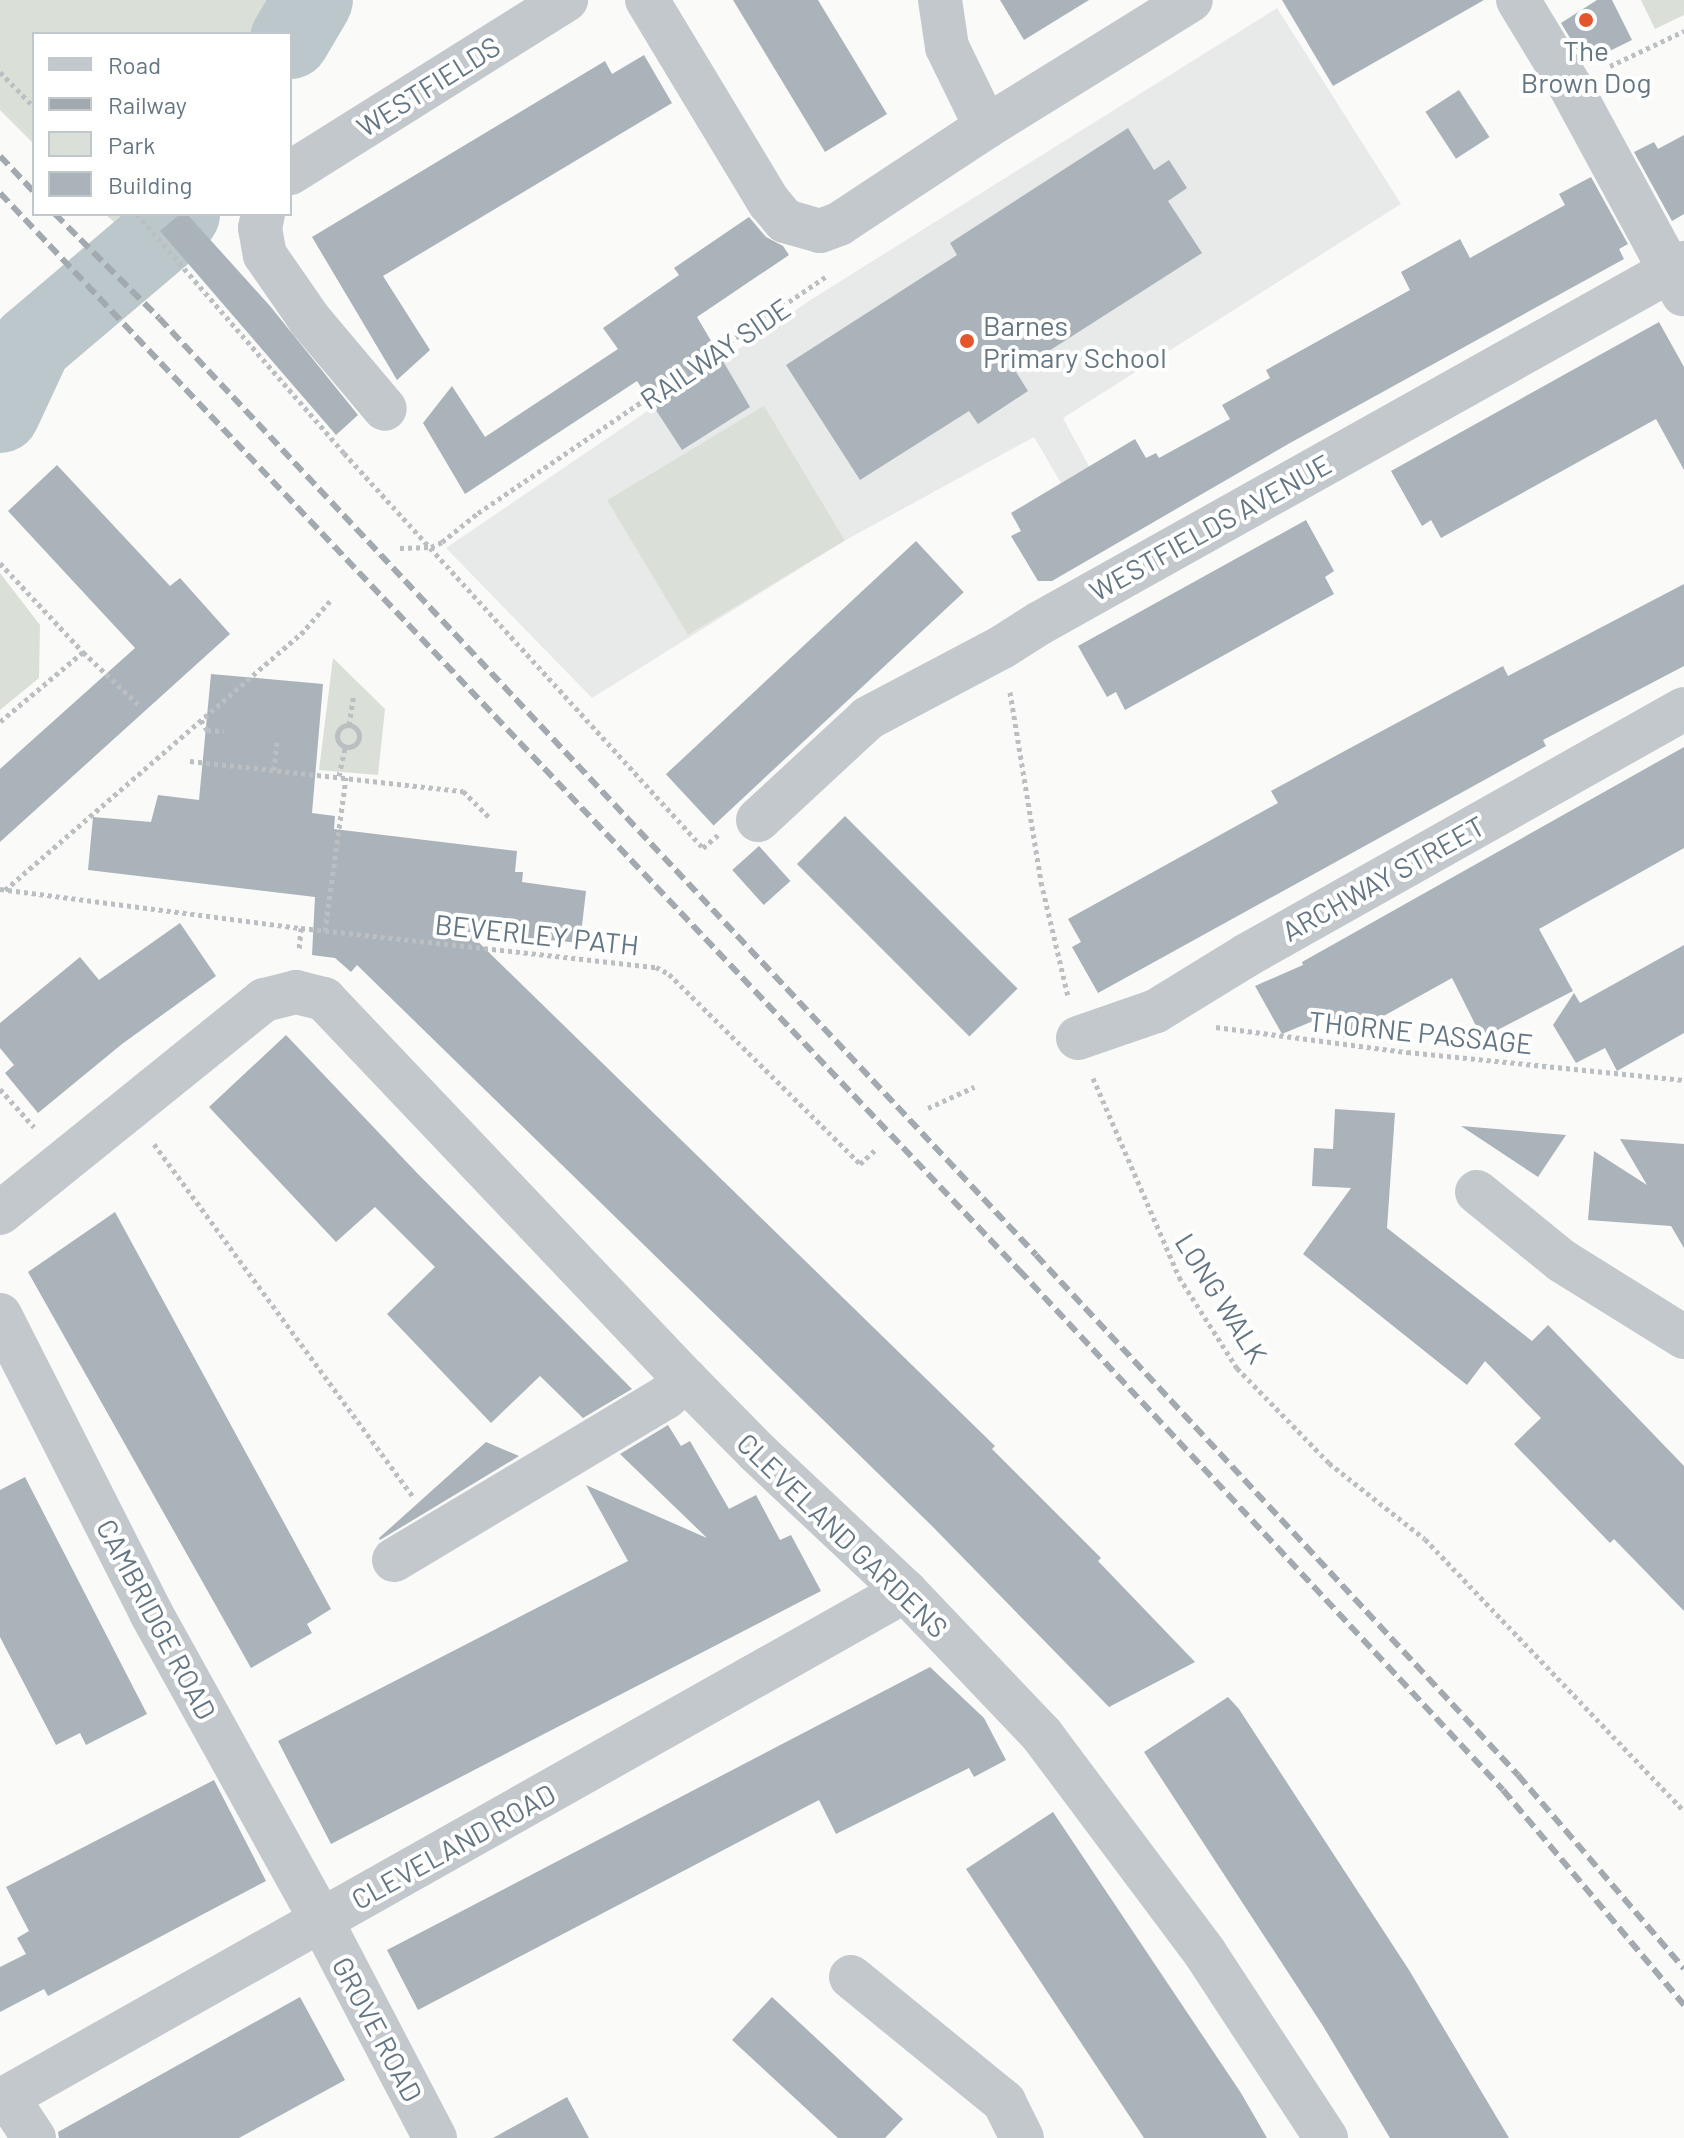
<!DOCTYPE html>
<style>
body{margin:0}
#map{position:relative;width:1684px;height:2138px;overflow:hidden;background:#fafaf8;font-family:Barlow,sans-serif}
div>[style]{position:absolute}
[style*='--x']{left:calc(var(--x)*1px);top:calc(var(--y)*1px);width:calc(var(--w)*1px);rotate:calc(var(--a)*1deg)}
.built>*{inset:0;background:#e8e9e9}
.green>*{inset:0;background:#dadfd7;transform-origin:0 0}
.river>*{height:80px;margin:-40px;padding:0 40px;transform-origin:40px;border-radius:40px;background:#bbc7cb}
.building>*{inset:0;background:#aab3b9;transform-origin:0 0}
.path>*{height:5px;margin-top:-2.5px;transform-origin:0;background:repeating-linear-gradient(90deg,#bbbfc2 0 4px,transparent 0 8px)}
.path>.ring{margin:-2.5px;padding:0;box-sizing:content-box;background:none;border:5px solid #bbbfc2;border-radius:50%}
.minor>*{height:44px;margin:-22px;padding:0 22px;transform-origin:22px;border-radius:22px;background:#c3c8cc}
.rail>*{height:6px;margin-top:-3px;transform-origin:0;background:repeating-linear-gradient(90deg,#a2aab0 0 12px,transparent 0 18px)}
.dots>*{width:22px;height:22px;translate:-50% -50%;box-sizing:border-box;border:4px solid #fff;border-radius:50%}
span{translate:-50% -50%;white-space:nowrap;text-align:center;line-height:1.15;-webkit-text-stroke:8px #fff;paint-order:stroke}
.poi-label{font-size:28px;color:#657683}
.left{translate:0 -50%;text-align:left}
.street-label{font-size:28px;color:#657683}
.legend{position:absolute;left:32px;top:32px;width:260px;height:184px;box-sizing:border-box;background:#fff;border:2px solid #c1c8cd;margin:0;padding:10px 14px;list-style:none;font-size:24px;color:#657683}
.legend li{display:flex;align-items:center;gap:16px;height:40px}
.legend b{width:40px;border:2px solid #c1c8cd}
</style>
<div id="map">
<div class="built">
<div style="clip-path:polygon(1277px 8px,1401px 204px,1063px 418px,1100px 487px,1072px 502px,1034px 437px,844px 541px,592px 698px,446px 548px,812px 299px)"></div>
</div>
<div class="green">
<div style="clip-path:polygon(0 0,292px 0,272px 34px,34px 34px,34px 144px,0 110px)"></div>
<div style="clip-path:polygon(1641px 0,1684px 0,1684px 15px,1655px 29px)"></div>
<div style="clip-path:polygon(105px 214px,157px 214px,139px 231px,129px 235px)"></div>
<div style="left:764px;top:406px;width:157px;height:183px;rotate:59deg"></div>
<div style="clip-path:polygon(0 573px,40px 625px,39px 678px,0 710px)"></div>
<div style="clip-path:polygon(333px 658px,385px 709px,378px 775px,319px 770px)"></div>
</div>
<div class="river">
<div style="--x:290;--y:39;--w:45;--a:-59.5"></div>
<div style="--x:0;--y:413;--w:76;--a:-65.1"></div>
<div style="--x:32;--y:344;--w:182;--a:-40.3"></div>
<div style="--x:171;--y:226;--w:15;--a:-53"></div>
</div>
<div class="building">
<div style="clip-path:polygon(733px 0,818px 0,887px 114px,825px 152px)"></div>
<div style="clip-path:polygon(1000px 0,1089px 0,1024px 40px)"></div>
<div style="clip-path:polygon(1282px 0,1484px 0,1333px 86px)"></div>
<div style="clip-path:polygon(1597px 0,1612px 0,1632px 40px,1585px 63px,1561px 23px)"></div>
<div style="clip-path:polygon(644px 55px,672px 103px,383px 276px,430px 350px,397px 380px,312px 237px,605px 61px,612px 74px)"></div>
<div style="left:1459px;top:90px;width:56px;height:40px;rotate:57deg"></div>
<div style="clip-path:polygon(1128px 128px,1154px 170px,1169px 160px,1187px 188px,1168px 201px,1202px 253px,1016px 372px,1028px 391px,978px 424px,969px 411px,860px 480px,786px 365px,957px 255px,950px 243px)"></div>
<div style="clip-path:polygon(1684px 135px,1684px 214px,1672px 221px,1634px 152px,1654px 142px,1658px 149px)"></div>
<div style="clip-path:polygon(1591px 177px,1628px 244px,1619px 249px,1624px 259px,1290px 443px,1052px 581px,1038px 581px,1011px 536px,1021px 531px,1011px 513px,1135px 439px,1146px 458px,1156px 453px,1159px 458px,1230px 419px,1222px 405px,1270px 378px,1266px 370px,1410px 290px,1401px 272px,1460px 239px,1470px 258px,1565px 205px,1559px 194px)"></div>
<div style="clip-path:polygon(180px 214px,187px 214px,270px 306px,358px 415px,336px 435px,160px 231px)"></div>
<div style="clip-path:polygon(749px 217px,766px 237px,783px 246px,789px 255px,697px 317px,750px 407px,682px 450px,637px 381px,465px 494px,423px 423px,452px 386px,485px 437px,618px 349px,603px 328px,679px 275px,674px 268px)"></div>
<div style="clip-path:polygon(1659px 322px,1684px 367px,1684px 470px,1656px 419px,1441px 538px,1431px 520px,1422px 526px,1391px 471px)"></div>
<div style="clip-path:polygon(57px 465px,170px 586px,180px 578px,230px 634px,0 842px,0 769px,135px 648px,8px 511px)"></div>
<div style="clip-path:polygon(1306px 520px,1334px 571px,1325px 577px,1334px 594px,1125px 710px,1116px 692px,1107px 697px,1078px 646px)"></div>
<div style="left:916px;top:541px;width:70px;height:342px;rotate:47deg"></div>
<div style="clip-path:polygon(1684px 584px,1684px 666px,1543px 740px,1546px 746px,1098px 993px,1072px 947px,1081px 942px,1068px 919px,1278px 803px,1271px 791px,1352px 747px,1503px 666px,1508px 676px)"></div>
<div style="clip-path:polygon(211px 674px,323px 684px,312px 813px,335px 816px,334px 829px,517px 851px,515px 872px,523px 872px,522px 882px,586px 891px,580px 943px,468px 932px,995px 1446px,992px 1449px,1101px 1558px,1098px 1561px,1195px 1662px,1109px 1707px,932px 1526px,357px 965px,351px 972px,335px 958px,312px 955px,315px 897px,88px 870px,93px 817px,151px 822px,158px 795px,199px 800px)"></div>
<div style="clip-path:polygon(1684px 747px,1684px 848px,1539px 929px,1573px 991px,1482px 1038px,1452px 978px,1344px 1038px,1330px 1014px,1282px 1034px,1255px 986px,1303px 965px,1302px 962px)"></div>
<div style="left:845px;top:816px;width:244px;height:68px;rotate:45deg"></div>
<div style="left:759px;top:846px;width:47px;height:36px;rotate:48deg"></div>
<div style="clip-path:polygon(180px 923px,216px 976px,122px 1044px,38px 1113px,5px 1073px,14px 1065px,0 1048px,0 1023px,80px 957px,99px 980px)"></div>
<div style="clip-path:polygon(1684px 945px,1684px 1033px,1617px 1071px,1605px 1048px,1576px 1063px,1553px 1025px,1574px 993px,1580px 1003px)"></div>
<div style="clip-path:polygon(286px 1035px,417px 1173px,632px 1389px,583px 1418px,540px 1376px,491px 1423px,387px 1314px,435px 1267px,375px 1207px,336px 1242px,209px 1107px)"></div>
<div style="clip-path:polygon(1335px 1109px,1395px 1113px,1387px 1228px,1532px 1341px,1548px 1325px,1684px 1466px,1684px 1611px,1614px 1539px,1610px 1543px,1514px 1444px,1541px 1418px,1485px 1361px,1467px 1385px,1303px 1254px,1351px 1188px,1312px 1186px,1314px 1148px,1333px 1149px)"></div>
<div style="clip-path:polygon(1461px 1126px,1566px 1135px,1538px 1177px)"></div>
<div style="clip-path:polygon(1620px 1139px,1684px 1144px,1684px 1248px,1671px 1226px,1588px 1220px,1594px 1151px,1647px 1185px)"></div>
<div style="clip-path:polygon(115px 1212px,331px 1609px,307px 1624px,312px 1633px,251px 1668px,28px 1272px)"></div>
<div style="clip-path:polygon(668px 1425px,681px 1446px,690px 1441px,729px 1509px,756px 1495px,780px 1540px,791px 1535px,821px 1591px,331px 1844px,278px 1741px,628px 1561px,586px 1485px,707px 1538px,620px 1454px)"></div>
<div style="clip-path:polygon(486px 1442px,519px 1456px,380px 1540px,379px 1538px)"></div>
<div style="clip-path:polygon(25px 1477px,147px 1714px,86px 1745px,80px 1733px,56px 1745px,0 1637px,0 1490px)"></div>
<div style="clip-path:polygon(930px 1667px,984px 1718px,1006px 1760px,974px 1777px,969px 1768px,836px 1834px,819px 1800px,418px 2010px,387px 1950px)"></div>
<div style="clip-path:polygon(1228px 1697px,1239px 1709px,1409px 1970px,1509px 2138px,1390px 2138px,1323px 2026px,1144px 1752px)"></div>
<div style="clip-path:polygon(214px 1780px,266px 1881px,48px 1996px,44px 1989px,0 2012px,0 1967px,26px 1954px,17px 1938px,29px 1931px,6px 1887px)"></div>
<div style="clip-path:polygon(1053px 1812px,1241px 2093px,1267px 2138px,1144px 2138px,966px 1869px)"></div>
<div style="clip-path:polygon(300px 1997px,345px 2080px,239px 2138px,59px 2138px,58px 2132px)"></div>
<div style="clip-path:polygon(772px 1997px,903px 2119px,885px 2138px,838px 2138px,732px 2040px)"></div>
<div style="clip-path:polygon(567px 2097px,589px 2138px,493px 2138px)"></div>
</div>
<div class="path">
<div style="--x:1610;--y:66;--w:82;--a:-25.3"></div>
<div style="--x:0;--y:72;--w:49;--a:45.8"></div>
<div style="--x:137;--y:214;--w:316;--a:49.1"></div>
<div style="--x:344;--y:453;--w:534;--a:47.73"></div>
<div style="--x:703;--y:848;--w:21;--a:-41"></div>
<div style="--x:400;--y:548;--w:31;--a:-2"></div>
<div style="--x:431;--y:547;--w:12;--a:-24"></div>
<div style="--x:442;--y:542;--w:46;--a:-38.9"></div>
<div style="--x:478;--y:513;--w:422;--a:-34.2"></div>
<div style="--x:0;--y:563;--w:122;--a:47"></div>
<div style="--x:83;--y:652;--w:109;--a:139.9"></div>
<div style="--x:83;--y:652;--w:80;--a:43.5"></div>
<div style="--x:1010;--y:692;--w:193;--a:80.7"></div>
<div style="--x:1041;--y:882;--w:117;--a:76.7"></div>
<div style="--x:201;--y:720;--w:12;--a:59"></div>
<div style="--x:207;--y:730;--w:17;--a:3"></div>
<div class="ring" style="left:337px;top:725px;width:17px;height:17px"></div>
<div style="--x:349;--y:725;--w:30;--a:-81"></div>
<div style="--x:190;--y:761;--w:275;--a:6.3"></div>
<div style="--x:463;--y:791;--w:37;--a:45"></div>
<div style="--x:274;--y:770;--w:30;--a:-84"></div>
<div style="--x:339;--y:776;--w:30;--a:-78"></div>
<div style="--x:0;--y:889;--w:304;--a:7.4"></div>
<div style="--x:301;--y:928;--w:23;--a:95"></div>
<div style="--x:5;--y:890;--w:391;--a:-40.9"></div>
<div style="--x:301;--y:634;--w:44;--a:-48.7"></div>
<div style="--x:301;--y:928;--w:357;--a:6.3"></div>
<div style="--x:656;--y:967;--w:15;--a:28"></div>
<div style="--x:669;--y:974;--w:269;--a:44.8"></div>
<div style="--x:860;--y:1164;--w:21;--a:-43"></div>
<div style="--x:325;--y:931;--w:155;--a:-82.2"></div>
<div style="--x:1216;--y:1027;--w:193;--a:7.5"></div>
<div style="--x:1407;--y:1052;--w:278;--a:5.8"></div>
<div style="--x:1093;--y:1078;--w:217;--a:66.6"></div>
<div style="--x:1179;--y:1277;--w:108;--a:57.5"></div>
<div style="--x:1237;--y:1368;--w:132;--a:45.9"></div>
<div style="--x:1329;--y:1463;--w:122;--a:38.4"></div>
<div style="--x:1425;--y:1539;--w:376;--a:46.4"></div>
<div style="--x:0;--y:1089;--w:51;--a:48.2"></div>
<div style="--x:928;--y:1108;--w:51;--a:-24.5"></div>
<div style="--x:154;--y:1144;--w:438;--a:53.7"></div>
</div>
<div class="minor">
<div style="--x:647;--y:0;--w:236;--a:58.9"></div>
<div style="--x:769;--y:202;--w:25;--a:50"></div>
<div style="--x:785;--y:221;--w:36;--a:16"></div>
<div style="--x:820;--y:231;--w:20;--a:-20"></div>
<div style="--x:839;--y:224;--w:176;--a:-33.4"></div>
<div style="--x:986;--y:127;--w:241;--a:-31.8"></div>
<div style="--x:940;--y:0;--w:48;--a:81.5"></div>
<div style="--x:947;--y:47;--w:89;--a:64"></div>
<div style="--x:1518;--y:0;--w:100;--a:58.8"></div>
<div style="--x:1570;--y:86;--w:237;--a:61.5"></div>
<div style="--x:290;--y:173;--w:326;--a:-32.1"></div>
<div style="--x:263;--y:214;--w:14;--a:102"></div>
<div style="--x:260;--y:228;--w:27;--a:80"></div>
<div style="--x:265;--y:255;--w:79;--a:55.3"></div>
<div style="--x:310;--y:320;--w:116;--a:49.9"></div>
<div style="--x:758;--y:820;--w:150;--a:-42.8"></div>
<div style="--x:868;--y:718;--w:152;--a:-27.9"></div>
<div style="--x:1002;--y:647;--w:45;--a:-32.3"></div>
<div style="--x:1040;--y:623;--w:738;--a:-29.21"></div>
<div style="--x:1078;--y:1038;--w:83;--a:-19.1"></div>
<div style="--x:1156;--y:1011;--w:107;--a:-31.6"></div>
<div style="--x:1247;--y:955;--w:501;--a:-29.38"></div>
<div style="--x:1477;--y:1192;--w:109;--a:39.1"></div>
<div style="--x:1562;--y:1261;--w:144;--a:31.9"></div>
<div style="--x:0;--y:1213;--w:339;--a:-38.9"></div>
<div style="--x:264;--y:1000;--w:33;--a:-14"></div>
<div style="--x:296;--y:992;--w:29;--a:14"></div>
<div style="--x:324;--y:999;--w:526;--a:46.46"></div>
<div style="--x:686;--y:1380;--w:101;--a:45.4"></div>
<div style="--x:757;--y:1452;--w:203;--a:43.2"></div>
<div style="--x:905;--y:1591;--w:199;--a:46.4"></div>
<div style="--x:1042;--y:1735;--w:272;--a:53.2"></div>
<div style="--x:1205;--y:1953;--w:221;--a:56.8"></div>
<div style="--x:0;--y:1315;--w:334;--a:63.1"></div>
<div style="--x:151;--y:1613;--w:351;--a:61"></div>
<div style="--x:321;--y:1920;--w:246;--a:62.4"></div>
<div style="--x:394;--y:1560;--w:316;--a:-30.9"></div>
<div style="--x:665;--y:1398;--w:28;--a:-41"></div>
<div style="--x:851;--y:1977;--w:198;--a:39.2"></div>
<div style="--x:1004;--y:2102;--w:40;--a:63.4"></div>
<div style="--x:7;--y:2097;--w:49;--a:56.6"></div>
<div style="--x:0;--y:2101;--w:1039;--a:-29.4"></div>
</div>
<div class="rail">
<div style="--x:0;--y:156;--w:50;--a:46.6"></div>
<div style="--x:0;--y:193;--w:1483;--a:46.59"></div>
<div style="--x:1019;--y:1270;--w:710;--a:47.05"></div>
<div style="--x:1503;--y:1790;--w:281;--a:49.9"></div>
<div style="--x:55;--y:214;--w:147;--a:45"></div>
<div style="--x:159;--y:318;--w:1283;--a:46.89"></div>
<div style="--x:1036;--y:1255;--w:709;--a:47.17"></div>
<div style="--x:1518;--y:1775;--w:255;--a:49.4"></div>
</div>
<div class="dots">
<div style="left:1586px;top:20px;background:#e4572e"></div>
<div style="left:967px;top:341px;background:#e4572e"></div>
</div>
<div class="poi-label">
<span style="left:1586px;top:66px">The<br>Brown Dog</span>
<span class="left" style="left:983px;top:341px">Barnes<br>Primary School</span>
</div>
<div class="street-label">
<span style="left:428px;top:86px;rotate:-32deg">WESTFIELDS</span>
<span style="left:715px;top:353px;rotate:-34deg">RAILWAY SIDE</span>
<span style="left:1210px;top:527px;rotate:-29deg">WESTFIELDS AVENUE</span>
<span style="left:1383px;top:878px;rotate:-29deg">ARCHWAY STREET</span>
<span style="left:537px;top:934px;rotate:6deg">BEVERLEY PATH</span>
<span style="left:1421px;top:1032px;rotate:6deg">THORNE PASSAGE</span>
<span style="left:1222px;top:1298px;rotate:58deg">LONG WALK</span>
<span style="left:843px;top:1535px;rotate:44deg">CLEVELAND GARDENS</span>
<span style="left:157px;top:1619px;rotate:62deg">CAMBRIDGE ROAD</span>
<span style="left:453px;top:1846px;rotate:-29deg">CLEVELAND ROAD</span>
<span style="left:378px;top:2029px;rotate:62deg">GROVE ROAD</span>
</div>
<ul class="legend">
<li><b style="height:10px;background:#c3c8cc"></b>Road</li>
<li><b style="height:10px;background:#a2aab0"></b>Railway</li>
<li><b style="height:22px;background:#dadfd7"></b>Park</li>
<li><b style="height:22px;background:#aab3b9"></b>Building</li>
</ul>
</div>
